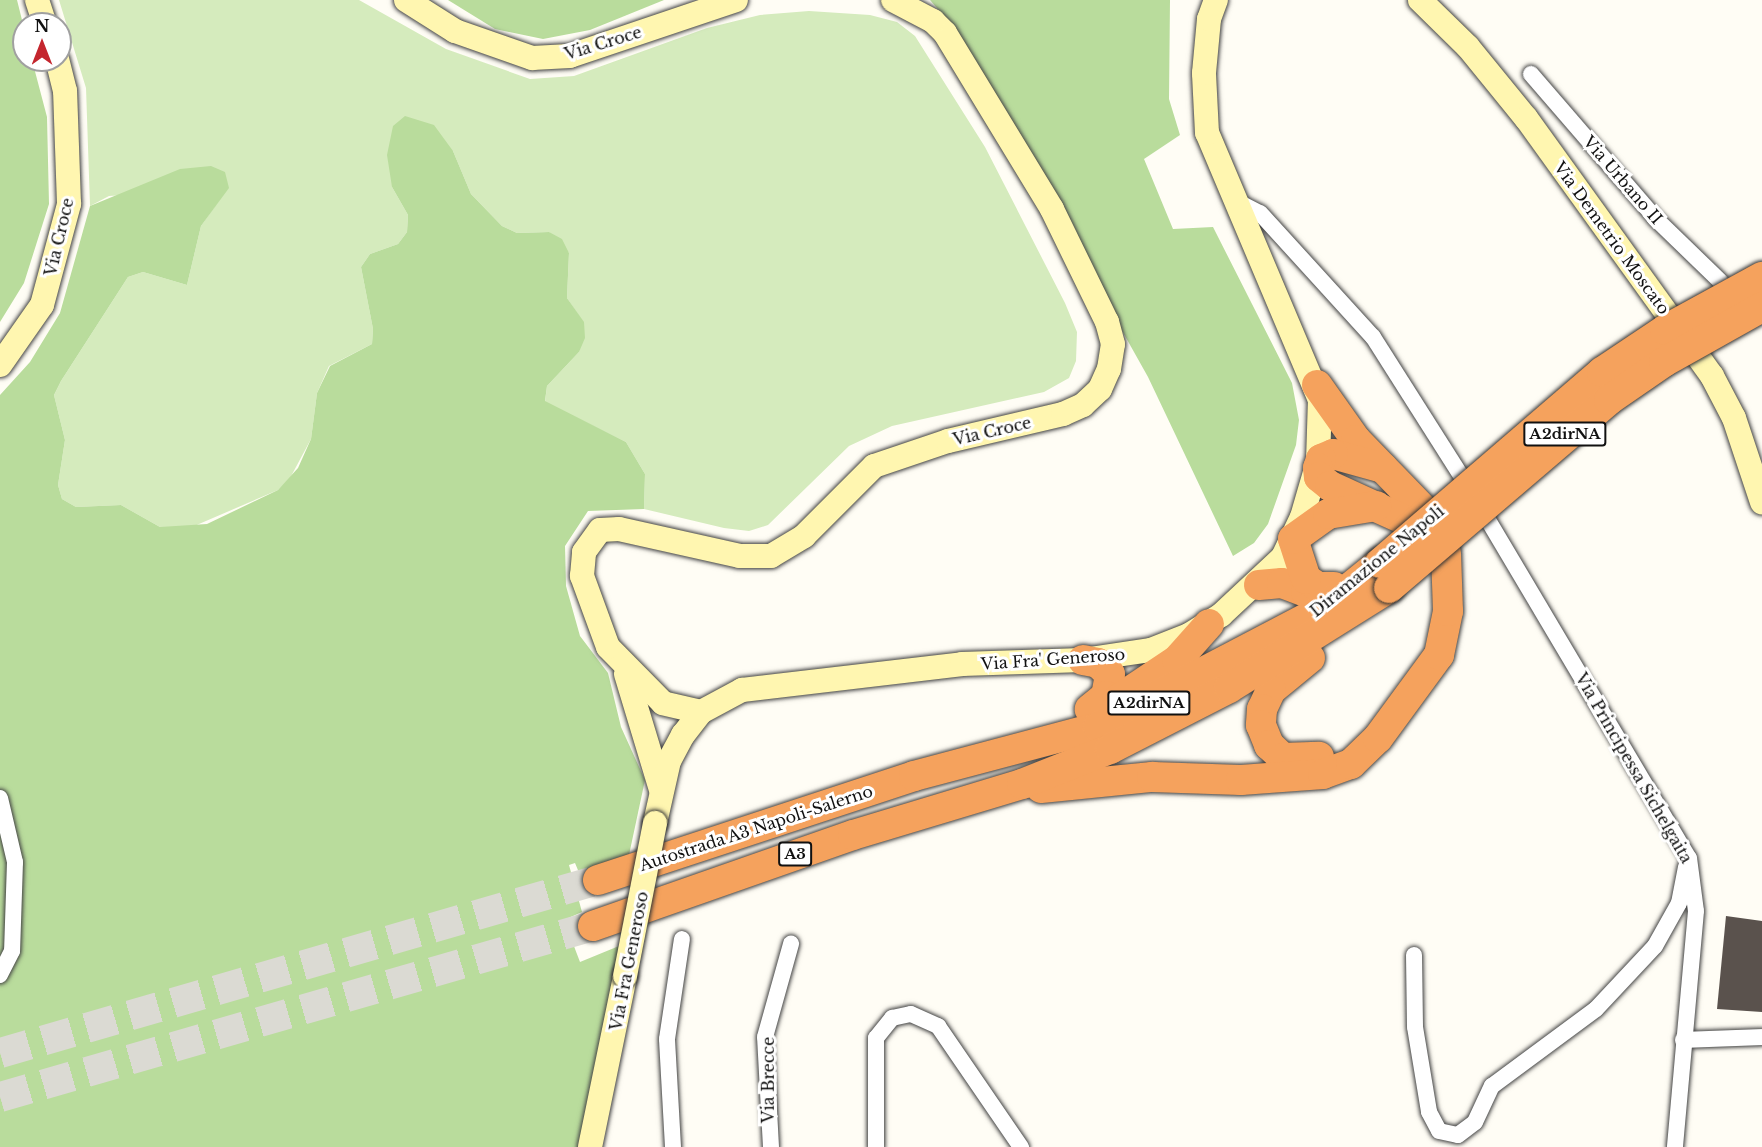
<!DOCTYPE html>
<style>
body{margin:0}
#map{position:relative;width:1762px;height:1147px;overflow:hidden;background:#fffdf5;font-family:"Libre Baskerville",serif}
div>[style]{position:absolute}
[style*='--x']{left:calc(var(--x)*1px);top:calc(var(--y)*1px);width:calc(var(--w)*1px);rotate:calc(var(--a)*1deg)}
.green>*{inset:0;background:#d5ebbd}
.forest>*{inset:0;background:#b9dc9c}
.building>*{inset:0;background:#5a524d}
.highway-tunnel>*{height:30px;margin-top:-15px;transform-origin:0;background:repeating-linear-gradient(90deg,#dbdad3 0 30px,transparent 0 45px)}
.roads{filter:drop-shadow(0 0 2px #444) drop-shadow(0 0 2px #444)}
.street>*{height:16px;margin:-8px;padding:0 8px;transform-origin:8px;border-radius:8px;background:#fff}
.secondary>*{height:24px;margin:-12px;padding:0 12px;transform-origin:12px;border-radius:12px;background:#fff6b0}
.highway>*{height:30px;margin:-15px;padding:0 15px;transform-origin:15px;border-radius:15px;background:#f5a25d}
.bridges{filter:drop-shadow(0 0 2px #333) drop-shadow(0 0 2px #333)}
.secondary-bridge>*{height:24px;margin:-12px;padding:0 12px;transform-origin:12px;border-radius:12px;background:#fff6b0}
.highway-bridge>*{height:30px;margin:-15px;padding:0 15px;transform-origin:15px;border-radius:15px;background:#f5a25d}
span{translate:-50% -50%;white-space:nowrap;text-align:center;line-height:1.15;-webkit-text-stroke:6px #fff;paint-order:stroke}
.shield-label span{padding:2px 4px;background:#fff;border:2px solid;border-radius:4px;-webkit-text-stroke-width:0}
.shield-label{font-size:15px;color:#111;font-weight:700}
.street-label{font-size:16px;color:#111}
.north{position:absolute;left:12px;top:12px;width:60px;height:60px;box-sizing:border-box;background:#fff;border:2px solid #a0a0a0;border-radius:50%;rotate:0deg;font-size:16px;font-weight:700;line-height:24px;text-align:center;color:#111}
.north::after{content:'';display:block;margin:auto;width:21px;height:27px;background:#c4262e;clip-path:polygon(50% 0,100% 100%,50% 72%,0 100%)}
</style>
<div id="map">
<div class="green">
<div style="clip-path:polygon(59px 0,359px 0,446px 49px,530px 79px,574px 76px,707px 28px,760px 15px,809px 11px,870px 15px,897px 22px,915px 36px,985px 147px,1065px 303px,1077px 332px,1076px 361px,1069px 378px,1044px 392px,892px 426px,849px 446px,768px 525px,749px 531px,724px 528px,644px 509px,645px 474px,626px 442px,545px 402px,547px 386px,579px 352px,583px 322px,567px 298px,569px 253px,549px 232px,517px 233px,502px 226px,471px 194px,453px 151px,392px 187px,408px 215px,407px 232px,398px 244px,370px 254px,361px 267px,373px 329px,372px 344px,329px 366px,317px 393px,311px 439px,289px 480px,278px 490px,192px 527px,160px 527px,121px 505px,76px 507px,62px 499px,58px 485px,65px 440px,54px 395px,61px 381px,128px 277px,143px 272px,187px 285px,201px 226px,228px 188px,109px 196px,90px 206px,86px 88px)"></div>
</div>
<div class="forest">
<div style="clip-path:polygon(0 0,17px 0,24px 28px,24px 60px,32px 60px,47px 117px,49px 204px,24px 283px,0 322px)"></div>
<div style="clip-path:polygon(448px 0,664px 0,590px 30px,543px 39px,495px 29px)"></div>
<div style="clip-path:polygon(930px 0,1170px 0,1169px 99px,1180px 135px,1144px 159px,1173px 229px,1213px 227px,1292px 383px,1299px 420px,1296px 445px,1268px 524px,1254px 543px,1233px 556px,1148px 377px,949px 22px)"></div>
<div style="clip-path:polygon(405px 116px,434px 125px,453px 151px,471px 194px,502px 226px,517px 233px,549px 232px,562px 239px,569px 253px,567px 298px,584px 322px,585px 338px,579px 352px,547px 386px,545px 401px,626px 442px,645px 474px,644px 509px,588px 511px,565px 546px,566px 586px,580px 636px,608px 673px,621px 727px,645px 780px,629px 855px,580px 875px,575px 863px,569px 865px,582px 912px,564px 920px,580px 962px,619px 946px,580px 1147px,0 1147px,0 395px,30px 362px,60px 313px,90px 206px,180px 169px,211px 166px,225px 172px,229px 188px,201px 226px,187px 285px,143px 272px,128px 277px,61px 381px,54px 395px,65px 440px,58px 485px,62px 499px,76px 507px,121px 505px,160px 527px,207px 524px,278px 490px,298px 468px,311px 439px,317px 393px,330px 366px,372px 344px,373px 329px,361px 267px,370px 254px,398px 244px,407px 232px,408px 215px,392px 187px,387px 155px,393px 126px)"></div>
</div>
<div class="building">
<div style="clip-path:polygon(1726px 916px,1762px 921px,1762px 1012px,1717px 1009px)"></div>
</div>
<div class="highway-tunnel">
<div style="--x:0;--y:1053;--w:623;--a:-16.14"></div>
<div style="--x:0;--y:1097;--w:617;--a:-16.09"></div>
</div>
<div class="roads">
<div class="street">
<div style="--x:1531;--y:74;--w:191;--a:49.2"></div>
<div style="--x:1656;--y:219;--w:89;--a:44.1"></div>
<div style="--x:1232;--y:199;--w:31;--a:27"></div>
<div style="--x:1260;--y:213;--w:168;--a:47.7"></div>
<div style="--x:1373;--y:337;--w:162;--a:57.6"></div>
<div style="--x:1488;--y:520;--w:393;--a:59.3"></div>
<div style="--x:1689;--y:858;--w:53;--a:82.5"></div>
<div style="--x:1696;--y:911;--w:237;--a:95.1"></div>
<div style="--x:0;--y:798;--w:66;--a:76.8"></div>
<div style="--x:15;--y:862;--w:89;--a:91.9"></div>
<div style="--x:12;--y:951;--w:27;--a:117"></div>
<div style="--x:1414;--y:955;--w:72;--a:89.2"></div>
<div style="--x:1415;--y:1027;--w:86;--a:80.6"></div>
<div style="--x:1429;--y:1112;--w:21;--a:62"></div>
<div style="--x:1439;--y:1131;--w:19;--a:12"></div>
<div style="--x:1458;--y:1135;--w:21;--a:-37"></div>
<div style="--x:1475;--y:1122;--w:40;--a:-65"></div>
<div style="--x:1492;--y:1086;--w:129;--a:-36.5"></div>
<div style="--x:1596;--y:1009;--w:86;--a:-46.9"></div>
<div style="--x:1655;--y:946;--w:49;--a:-60.8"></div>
<div style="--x:1679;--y:903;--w:37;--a:-79"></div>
<div style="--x:1683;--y:1040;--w:79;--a:-2.2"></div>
<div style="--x:673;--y:1147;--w:108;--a:-93.2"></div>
<div style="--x:667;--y:1039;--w:101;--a:-81.5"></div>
<div style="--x:771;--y:1147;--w:110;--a:-93.1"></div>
<div style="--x:765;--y:1037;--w:97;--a:-74.4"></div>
<div style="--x:876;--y:1147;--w:109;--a:-90"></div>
<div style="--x:876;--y:1038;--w:26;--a:-51"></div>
<div style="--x:892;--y:1018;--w:19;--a:-12"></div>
<div style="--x:911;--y:1014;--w:30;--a:24"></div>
<div style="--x:938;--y:1026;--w:147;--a:55.6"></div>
</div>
<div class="secondary">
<div style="--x:37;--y:0;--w:25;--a:72"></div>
<div style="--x:406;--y:0;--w:58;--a:32.3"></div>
<div style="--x:455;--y:31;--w:82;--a:19.3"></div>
<div style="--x:532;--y:58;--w:38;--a:-3"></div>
<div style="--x:570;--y:56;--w:175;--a:-18.6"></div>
<div style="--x:1420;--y:0;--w:67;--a:44.4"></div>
<div style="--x:1468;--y:47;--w:92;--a:50.8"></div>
<div style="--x:1526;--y:118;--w:318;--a:54.2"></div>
<div style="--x:1712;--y:376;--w:47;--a:62.4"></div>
<div style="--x:1734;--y:418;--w:89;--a:71.6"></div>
<div style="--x:0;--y:365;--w:73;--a:-55"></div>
<div style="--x:42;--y:305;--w:105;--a:-75"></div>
<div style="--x:69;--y:204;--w:113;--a:-92"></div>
<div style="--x:65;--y:91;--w:32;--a:-104"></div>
<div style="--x:626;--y:674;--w:121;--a:73.2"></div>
<div style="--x:701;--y:712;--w:39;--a:-167"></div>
<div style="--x:663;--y:703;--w:78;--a:-134.5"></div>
<div style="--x:608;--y:647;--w:76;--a:-110.1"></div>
<div style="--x:582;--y:576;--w:24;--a:-85"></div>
<div style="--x:584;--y:552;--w:27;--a:-54"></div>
<div style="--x:600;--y:530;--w:19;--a:-3"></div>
<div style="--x:619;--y:529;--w:124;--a:12.6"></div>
<div style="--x:740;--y:556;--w:31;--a:0"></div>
<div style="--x:771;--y:556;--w:39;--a:-31"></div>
<div style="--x:804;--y:536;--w:99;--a:-45"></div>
<div style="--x:874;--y:466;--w:78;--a:-18.7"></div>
<div style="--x:948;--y:441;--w:118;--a:-13.2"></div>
<div style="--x:1063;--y:414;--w:22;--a:-24"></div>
<div style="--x:1083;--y:405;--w:23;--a:-43"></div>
<div style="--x:1100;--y:389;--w:22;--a:-66"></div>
<div style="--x:1109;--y:369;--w:25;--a:-81"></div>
<div style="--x:1113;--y:344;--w:23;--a:-105"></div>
<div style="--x:1107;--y:322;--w:126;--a:-116"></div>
<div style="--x:1052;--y:209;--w:206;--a:-121.3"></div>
<div style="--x:945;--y:33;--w:17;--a:-135"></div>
<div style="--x:933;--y:21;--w:45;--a:-152.3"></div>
<div style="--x:655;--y:823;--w:64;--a:-77.3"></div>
<div style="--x:669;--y:761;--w:30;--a:-62"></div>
<div style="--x:683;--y:735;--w:29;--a:-52"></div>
<div style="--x:701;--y:712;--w:47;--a:-28.2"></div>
<div style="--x:742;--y:690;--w:222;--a:-6.7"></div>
<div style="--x:962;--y:664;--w:121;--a:-1.9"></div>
<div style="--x:1083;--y:660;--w:69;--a:-8.4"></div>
<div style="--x:1151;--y:650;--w:41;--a:-21.5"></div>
<div style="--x:1189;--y:635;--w:38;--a:-32"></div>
<div style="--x:1221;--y:615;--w:85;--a:-43.1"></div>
<div style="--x:1283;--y:557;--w:44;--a:-64.6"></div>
<div style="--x:1302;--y:517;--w:57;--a:-73.8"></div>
<div style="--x:1318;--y:462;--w:62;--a:-88.2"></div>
<div style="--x:1320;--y:400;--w:290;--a:-112.9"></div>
<div style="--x:1207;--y:133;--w:60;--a:-92.9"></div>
<div style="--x:1204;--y:73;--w:54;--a:-84.7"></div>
<div style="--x:1209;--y:19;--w:20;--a:-70"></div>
<div style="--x:590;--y:1147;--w:175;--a:-78.4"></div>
</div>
<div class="highway">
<div style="--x:1317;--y:385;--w:67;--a:54.7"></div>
<div style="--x:1356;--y:440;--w:93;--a:45.9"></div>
<div style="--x:1383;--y:468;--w:52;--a:-164.4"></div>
<div style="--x:1333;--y:454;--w:13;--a:157"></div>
<div style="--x:1321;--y:459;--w:9;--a:108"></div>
<div style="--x:1318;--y:468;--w:9;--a:84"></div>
<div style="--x:1319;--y:477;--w:14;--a:39"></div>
<div style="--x:1330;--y:486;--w:85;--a:24.4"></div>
<div style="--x:1259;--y:585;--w:23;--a:-5"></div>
<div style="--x:1282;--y:583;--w:26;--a:21"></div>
<div style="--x:1306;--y:592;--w:16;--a:0"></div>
<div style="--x:1334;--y:587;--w:16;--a:180"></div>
<div style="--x:1318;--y:587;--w:14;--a:-146"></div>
<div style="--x:1306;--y:579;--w:42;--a:-108"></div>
<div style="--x:1293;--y:539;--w:43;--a:-35.5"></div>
<div style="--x:1328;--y:514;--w:49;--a:-9.5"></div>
<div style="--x:1310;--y:658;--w:50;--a:140.6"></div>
<div style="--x:1271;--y:690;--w:21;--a:115"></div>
<div style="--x:1262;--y:709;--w:16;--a:94"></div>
<div style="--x:1261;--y:725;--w:22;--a:68"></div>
<div style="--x:1269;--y:745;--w:19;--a:43"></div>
<div style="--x:1283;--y:758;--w:36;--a:-2"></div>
<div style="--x:1083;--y:660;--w:15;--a:11"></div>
<div style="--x:1098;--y:663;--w:16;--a:43"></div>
<div style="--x:1110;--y:674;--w:22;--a:100"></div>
<div style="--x:1106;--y:696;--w:21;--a:141"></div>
<div style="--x:1117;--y:700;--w:72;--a:-33.7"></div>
<div style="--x:1177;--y:660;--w:48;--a:-48.4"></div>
<div style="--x:1041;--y:788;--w:112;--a:-5.7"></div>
<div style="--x:1152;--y:777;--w:89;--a:1.9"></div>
<div style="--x:1241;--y:780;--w:82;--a:-4.2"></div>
<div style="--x:1323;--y:774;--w:30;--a:-20"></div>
<div style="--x:1351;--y:764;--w:37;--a:-44"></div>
<div style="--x:1378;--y:738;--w:103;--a:-53.7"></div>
<div style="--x:1439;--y:655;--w:45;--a:-78.4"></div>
<div style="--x:1448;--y:611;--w:58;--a:-92"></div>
<div style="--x:598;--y:880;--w:333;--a:-18.2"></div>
<div style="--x:914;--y:776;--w:190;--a:-14.9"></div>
<div style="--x:1098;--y:727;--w:253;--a:-27.6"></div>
<div style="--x:1322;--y:610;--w:75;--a:-39"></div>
<div style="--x:593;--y:926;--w:275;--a:-19.3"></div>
<div style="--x:853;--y:835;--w:177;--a:-16.8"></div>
<div style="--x:1022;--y:784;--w:95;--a:-21.7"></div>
<div style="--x:1110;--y:749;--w:134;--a:-27.1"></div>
<div style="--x:1229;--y:688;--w:189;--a:-32"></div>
</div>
</div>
<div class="bridges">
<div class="secondary-bridge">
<div style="--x:625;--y:976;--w:156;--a:-78.9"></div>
</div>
<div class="highway-bridge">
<div style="--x:1380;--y:563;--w:293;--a:-40.7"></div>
<div style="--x:1602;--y:372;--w:76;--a:-33.7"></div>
<div style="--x:1665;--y:330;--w:111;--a:-28.7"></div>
<div style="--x:1389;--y:588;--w:289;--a:-40.5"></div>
<div style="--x:1609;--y:400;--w:67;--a:-34.6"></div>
<div style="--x:1664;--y:362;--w:112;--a:-29.3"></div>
</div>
</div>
<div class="shield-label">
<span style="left:1565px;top:434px">A2dirNA</span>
<span style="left:1149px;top:703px">A2dirNA</span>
<span style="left:795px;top:854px">A3</span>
</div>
<div class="street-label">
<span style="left:603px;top:43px;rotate:-17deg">Via Croce</span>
<span style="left:1623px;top:180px;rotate:49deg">Via Urbano II</span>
<span style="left:59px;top:237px;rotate:-77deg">Via Croce</span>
<span style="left:1612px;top:238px;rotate:54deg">Via Demetrio Moscato</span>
<span style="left:992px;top:431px;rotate:-13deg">Via Croce</span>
<span style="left:1377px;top:561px;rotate:-39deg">Diramazione Napoli</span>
<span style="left:1053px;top:659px;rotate:-4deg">Via Fra' Generoso</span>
<span style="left:1634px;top:768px;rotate:60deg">Via Principessa Sichelgaita</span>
<span style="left:756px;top:828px;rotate:-18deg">Autostrada A3 Napoli-Salerno</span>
<span style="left:629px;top:961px;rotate:-79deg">Via Fra Generoso</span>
<span style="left:768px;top:1080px;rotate:-90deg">Via Brecce</span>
</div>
<div class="north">N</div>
</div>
